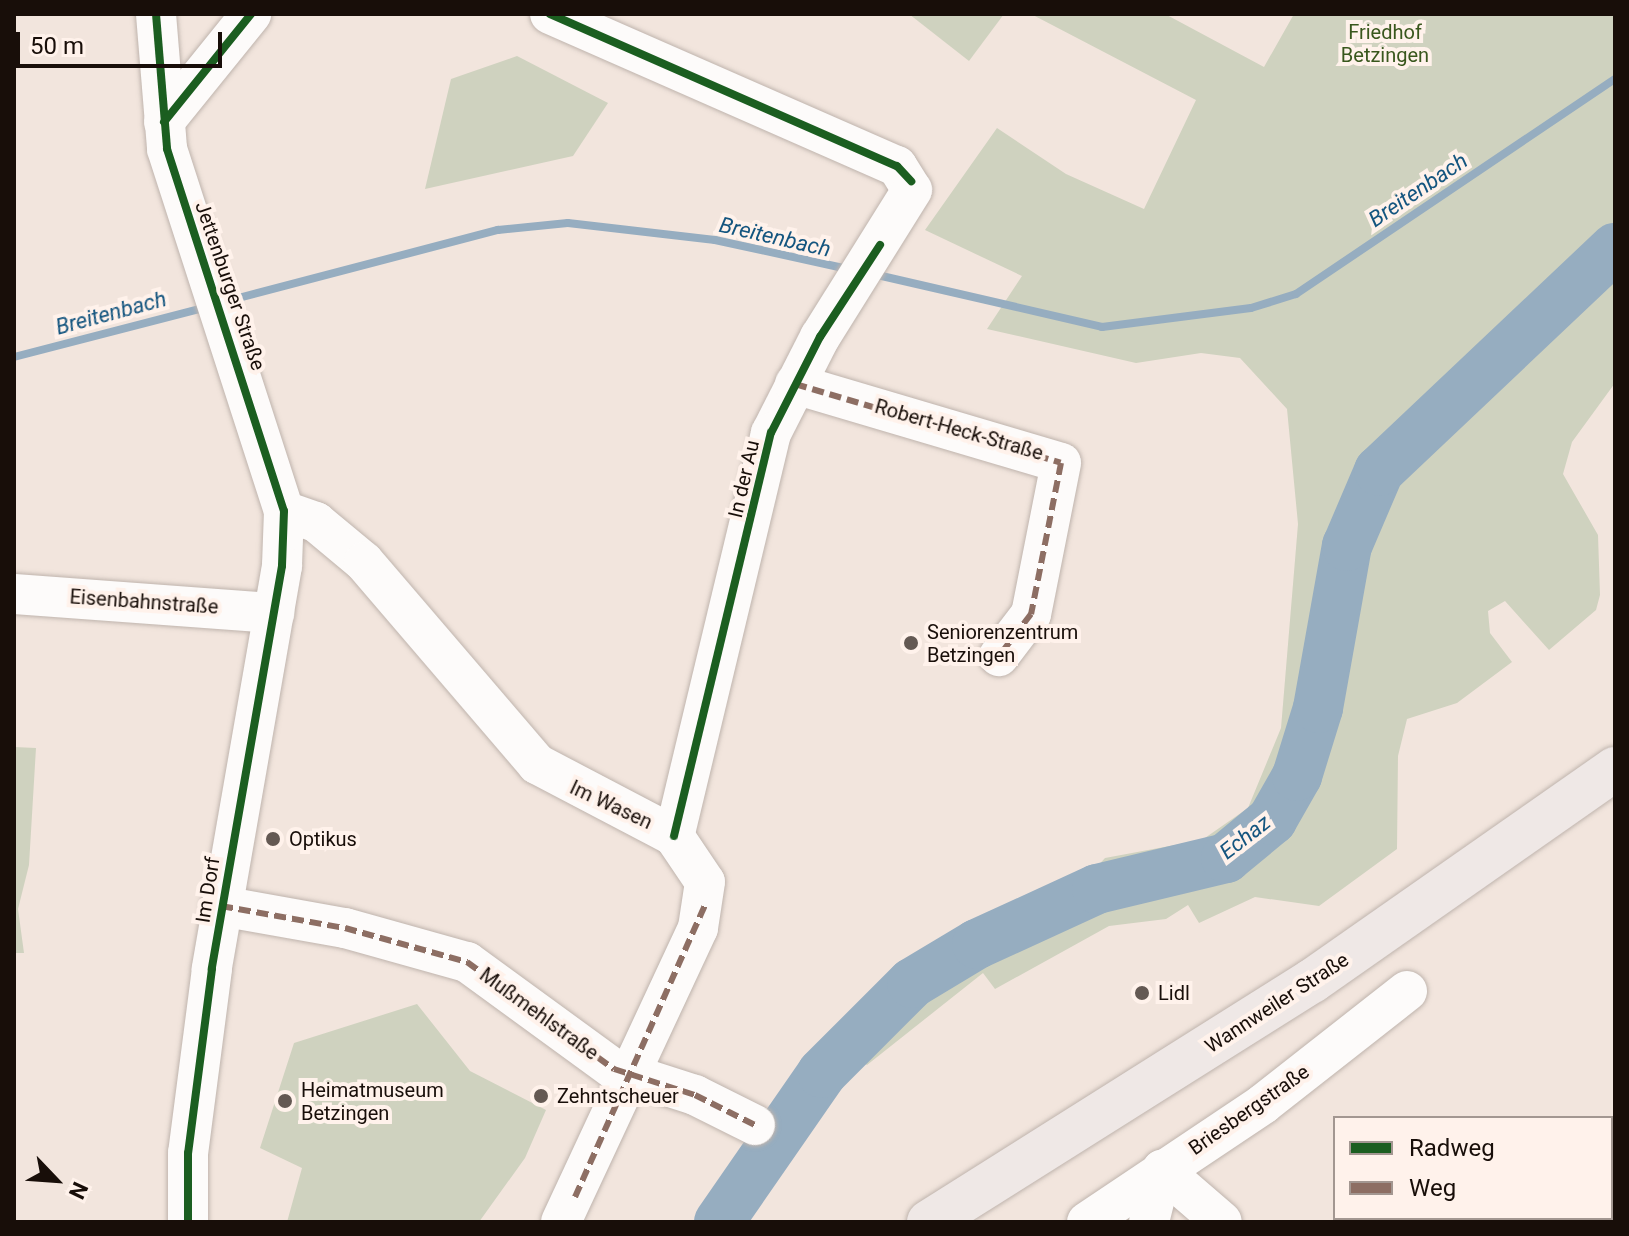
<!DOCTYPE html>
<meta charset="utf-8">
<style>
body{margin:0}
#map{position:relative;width:1629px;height:1236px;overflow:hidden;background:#f2e5dd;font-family:Roboto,sans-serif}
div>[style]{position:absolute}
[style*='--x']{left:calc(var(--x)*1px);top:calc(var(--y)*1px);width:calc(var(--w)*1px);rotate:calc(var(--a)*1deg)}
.green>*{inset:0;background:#cfd2bf}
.stream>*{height:8px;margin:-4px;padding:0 4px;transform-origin:4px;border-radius:4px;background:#96adc0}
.river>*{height:50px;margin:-25px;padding:0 25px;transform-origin:25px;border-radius:25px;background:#96adc0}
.roads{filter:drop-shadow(0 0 2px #bfb4ad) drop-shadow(0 0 2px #bfb4ad)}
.minor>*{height:40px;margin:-20px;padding:0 20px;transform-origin:20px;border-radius:20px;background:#fdfbfa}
.major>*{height:44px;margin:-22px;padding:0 22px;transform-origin:22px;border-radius:22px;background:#efe8e6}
.quiet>*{height:6px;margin-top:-3px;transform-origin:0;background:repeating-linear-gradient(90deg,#8d6e63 0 12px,transparent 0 18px)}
.cycleway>*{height:8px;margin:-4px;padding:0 4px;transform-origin:4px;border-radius:4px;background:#1b5e20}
.dots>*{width:22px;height:22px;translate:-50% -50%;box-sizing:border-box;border:4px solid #fff2eb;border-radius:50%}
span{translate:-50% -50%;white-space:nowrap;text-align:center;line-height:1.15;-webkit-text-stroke:8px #fff2eb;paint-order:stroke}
.park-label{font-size:20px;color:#39571d}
.street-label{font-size:20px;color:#180e09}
.poi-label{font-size:20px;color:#180e09}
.left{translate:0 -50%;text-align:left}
.water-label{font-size:22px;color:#14557f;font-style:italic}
.frame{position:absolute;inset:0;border:16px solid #180e09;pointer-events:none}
.legend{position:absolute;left:1333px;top:1116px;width:280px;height:104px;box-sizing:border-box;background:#fff2eb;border:2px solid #a39791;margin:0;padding:10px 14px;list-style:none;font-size:24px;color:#180e09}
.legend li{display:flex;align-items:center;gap:16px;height:40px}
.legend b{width:40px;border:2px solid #a39791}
.north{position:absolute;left:16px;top:1140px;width:80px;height:80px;-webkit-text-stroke:6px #fff2eb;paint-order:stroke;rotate:115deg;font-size:22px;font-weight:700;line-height:32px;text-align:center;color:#180e09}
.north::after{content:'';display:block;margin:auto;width:28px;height:36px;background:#180e09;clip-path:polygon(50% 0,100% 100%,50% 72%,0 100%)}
.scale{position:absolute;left:16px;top:32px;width:206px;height:36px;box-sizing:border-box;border:4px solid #180e09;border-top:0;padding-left:10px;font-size:24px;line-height:28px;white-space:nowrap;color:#180e09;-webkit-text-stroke:6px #fff2eb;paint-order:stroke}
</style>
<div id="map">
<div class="green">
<div style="clip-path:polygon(909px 14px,1004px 14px,969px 61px)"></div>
<div style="clip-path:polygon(1031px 14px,1165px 14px,1264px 67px,1294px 14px,1615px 14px,1615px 383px,1572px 442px,1563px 474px,1598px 535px,1600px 595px,1596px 610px,1549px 650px,1505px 601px,1488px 611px,1490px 633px,1512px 662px,1457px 703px,1407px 719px,1398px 756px,1397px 849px,1319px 906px,1255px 897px,1199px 923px,1188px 905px,1166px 919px,1109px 926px,995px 989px,983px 973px,867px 1065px,848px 1051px,907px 995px,1044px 924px,1105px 858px,1202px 840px,1248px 808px,1281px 728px,1298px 524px,1287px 409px,1240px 358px,1201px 353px,1136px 363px,987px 329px,1022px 276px,925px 230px,997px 128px,1066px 174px,1144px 209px,1196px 100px)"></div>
<div style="clip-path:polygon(517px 56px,608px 103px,573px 156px,425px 189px,451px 79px)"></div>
<div style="clip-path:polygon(14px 747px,36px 748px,29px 865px,18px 909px,24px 953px,14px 953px)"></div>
<div style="clip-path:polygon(417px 1004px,470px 1071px,546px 1110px,525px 1158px,479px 1222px,287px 1222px,302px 1168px,260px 1148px,294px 1043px)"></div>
</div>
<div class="stream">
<div style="--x:873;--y:274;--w:235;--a:13"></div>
<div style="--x:1102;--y:327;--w:150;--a:-7.3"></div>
<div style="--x:1251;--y:308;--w:47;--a:-17.3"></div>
<div style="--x:1296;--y:294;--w:385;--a:-34"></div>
<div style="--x:227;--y:301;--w:280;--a:-14.7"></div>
<div style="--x:498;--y:230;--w:70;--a:-5.7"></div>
<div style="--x:568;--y:223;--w:148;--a:6.6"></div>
<div style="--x:715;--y:240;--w:136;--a:12.3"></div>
<div style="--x:14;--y:357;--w:199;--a:-14.5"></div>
</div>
<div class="river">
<div style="--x:719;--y:1222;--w:181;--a:-55.3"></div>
<div style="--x:822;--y:1073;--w:127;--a:-45"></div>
<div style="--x:912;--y:983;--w:76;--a:-31"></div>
<div style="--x:977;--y:944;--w:132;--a:-24.6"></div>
<div style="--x:1097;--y:889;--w:133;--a:-13.5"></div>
<div style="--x:1226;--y:858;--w:60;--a:-39.6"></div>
<div style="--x:1272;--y:820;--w:51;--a:-60.4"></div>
<div style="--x:1297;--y:776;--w:71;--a:-72.8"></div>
<div style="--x:1318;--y:708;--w:165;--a:-79.9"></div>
<div style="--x:1347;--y:546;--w:82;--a:-66.9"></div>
<div style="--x:1379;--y:471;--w:325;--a:-43.4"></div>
</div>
<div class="roads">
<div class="minor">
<div style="--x:156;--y:14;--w:135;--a:85.3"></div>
<div style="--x:167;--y:149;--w:380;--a:72.1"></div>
<div style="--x:284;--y:511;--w:55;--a:92.1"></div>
<div style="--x:282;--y:566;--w:409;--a:99.9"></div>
<div style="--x:212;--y:969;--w:186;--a:97.4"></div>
<div style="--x:188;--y:1153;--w:69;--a:90"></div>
<div style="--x:550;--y:14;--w:379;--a:23.7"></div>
<div style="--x:897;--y:166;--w:28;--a:58"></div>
<div style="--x:912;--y:190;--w:173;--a:122"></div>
<div style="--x:820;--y:337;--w:108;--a:117"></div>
<div style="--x:771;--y:433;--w:415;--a:103.5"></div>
<div style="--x:164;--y:122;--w:139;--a:-51.1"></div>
<div style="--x:795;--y:384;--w:277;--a:16.5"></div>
<div style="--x:1061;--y:463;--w:154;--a:101.2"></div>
<div style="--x:1031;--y:614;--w:53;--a:127.3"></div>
<div style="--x:284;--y:511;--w:34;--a:19"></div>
<div style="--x:316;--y:522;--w:62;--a:39.8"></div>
<div style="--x:364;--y:562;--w:266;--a:49.4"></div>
<div style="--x:537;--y:764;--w:155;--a:27.7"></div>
<div style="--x:674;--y:836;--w:55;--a:56"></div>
<div style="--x:705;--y:882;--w:47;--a:98.7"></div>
<div style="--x:698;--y:928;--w:324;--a:115"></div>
<div style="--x:14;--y:594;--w:261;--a:4.2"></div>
<div style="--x:221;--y:906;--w:126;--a:10.1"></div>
<div style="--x:345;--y:928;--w:127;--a:15.6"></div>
<div style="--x:467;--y:962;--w:182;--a:36.1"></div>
<div style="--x:614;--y:1069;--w:85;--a:17.8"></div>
<div style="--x:695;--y:1095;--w:67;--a:26.6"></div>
<div style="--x:1162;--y:1170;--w:79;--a:40.9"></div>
<div style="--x:1087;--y:1222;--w:212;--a:-33.8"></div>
<div style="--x:1263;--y:1104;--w:183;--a:-38.1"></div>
<div style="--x:1149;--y:1222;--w:54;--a:-76"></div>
</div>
<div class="major">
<div style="--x:929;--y:1222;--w:453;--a:-32.2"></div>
<div style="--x:1312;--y:981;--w:370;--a:-35"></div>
</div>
</div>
<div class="quiet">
<div style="--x:795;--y:384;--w:277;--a:16.5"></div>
<div style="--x:1061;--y:463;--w:154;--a:101.2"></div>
<div style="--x:1031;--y:614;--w:53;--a:127.3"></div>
<div style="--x:221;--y:906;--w:126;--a:10.1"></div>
<div style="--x:345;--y:928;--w:127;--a:15.6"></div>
<div style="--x:467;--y:962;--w:182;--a:36.1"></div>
<div style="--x:614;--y:1069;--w:85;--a:17.8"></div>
<div style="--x:695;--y:1095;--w:67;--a:26.6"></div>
<div style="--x:575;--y:1197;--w:320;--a:-66"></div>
</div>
<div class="cycleway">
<div style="--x:156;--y:14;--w:135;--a:85.3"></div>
<div style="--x:167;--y:149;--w:380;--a:72.1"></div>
<div style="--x:284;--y:511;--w:55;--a:92.1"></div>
<div style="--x:282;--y:566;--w:409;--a:99.9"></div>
<div style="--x:212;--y:969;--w:186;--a:97.4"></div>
<div style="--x:188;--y:1153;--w:69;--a:90"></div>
<div style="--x:550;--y:14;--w:379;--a:23.7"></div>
<div style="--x:897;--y:166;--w:21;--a:47"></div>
<div style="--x:164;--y:122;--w:139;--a:-51.1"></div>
<div style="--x:674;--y:836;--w:415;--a:-76.5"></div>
<div style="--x:771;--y:433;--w:108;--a:-63"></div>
<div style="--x:820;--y:337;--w:110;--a:-56.9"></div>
</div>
<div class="dots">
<div style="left:911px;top:643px;background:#645953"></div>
<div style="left:273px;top:839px;background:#645953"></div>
<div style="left:1142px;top:993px;background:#645953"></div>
<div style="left:541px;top:1096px;background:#645953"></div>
<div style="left:285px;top:1101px;background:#645953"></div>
</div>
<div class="park-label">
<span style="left:1385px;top:44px">Friedhof<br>Betzingen</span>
</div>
<div class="street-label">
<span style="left:230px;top:286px;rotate:71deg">Jettenburger Straße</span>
<span style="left:959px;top:430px;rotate:16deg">Robert-Heck-Straße</span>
<span style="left:744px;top:479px;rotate:-77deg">In der Au</span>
<span style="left:144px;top:602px;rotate:4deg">Eisenbahnstraße</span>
<span style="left:611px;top:805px;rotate:25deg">Im Wasen</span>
<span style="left:208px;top:890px;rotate:-81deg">Im Dorf</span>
<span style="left:1277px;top:1003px;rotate:-33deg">Wannweiler Straße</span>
<span style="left:539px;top:1014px;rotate:36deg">Mußmehlstraße</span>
<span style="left:1249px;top:1110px;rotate:-35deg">Briesbergstraße</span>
</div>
<div class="poi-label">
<span class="left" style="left:927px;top:644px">Seniorenzentrum<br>Betzingen</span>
<span class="left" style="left:289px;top:839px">Optikus</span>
<span class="left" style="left:1158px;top:993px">Lidl</span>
<span class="left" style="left:301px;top:1102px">Heimatmuseum<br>Betzingen</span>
<span class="left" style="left:557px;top:1096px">Zehntscheuer</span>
</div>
<div class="water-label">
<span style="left:1418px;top:190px;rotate:-34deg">Breitenbach</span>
<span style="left:775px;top:237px;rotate:13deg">Breitenbach</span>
<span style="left:111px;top:313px;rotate:-15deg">Breitenbach</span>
<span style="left:1245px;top:837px;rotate:-38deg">Echaz</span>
</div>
<div class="frame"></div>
<ul class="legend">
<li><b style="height:10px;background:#1b5e20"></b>Radweg</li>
<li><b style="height:10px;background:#8d6e63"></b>Weg</li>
</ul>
<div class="north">N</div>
<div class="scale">50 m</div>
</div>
